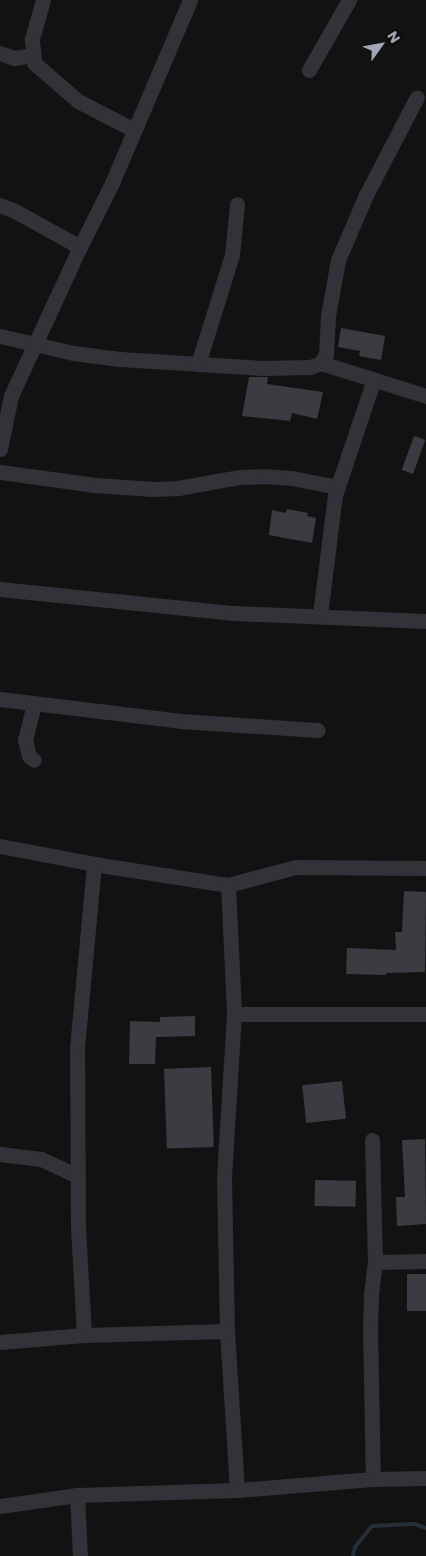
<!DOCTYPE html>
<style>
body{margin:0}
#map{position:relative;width:426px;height:1556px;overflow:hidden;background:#121213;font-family:Poppins,sans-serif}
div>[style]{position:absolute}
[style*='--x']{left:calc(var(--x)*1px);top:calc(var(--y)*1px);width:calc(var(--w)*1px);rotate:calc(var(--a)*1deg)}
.stream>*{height:4px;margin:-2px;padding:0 2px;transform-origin:2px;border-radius:2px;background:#272f38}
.building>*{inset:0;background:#3c3b41;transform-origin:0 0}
.minor>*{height:15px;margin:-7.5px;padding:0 7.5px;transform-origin:7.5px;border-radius:7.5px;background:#323339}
span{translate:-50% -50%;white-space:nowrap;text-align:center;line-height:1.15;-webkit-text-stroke:4px #0d0d0e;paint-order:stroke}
.north{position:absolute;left:356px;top:20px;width:50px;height:50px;-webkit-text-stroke:4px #0d0d0e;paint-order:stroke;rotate:58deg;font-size:14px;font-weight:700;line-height:20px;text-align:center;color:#a2a6b5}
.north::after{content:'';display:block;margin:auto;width:18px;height:22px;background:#a2a6b5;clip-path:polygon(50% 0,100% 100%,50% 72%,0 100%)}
</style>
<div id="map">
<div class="stream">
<div style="--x:353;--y:1556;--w:9;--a:-77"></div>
<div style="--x:355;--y:1547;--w:27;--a:-51"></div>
<div style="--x:372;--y:1526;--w:43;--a:-2.7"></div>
<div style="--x:415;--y:1524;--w:12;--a:20"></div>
</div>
<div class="building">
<div style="clip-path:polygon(341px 328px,385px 336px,381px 360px,359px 356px,360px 351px,338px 347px)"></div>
<div style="clip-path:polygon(249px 377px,268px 377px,267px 384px,323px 392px,317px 419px,292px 413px,290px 421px,242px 416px)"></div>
<div style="left:414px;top:436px;width:12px;height:36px;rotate:20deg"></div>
<div style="clip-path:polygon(287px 509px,308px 513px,307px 516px,316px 518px,312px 543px,269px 535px,272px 510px,286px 513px)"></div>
<div style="clip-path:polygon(404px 891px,426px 892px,425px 972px,386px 973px,386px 975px,346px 974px,347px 948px,396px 950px,395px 932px,402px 932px)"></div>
<div style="clip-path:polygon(195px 1016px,195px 1036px,156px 1037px,155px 1064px,129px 1064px,130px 1021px,160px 1022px,160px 1017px)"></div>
<div style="left:211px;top:1067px;width:80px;height:47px;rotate:88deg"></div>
<div style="left:342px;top:1081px;width:38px;height:40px;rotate:84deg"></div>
<div style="clip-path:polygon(425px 1139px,426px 1224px,397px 1226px,396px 1197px,405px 1197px,402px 1140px)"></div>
<div style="left:315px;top:1180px;width:41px;height:26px;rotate:1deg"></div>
<div style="left:407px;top:1274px;width:19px;height:37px"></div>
</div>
<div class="minor">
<div style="--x:43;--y:0;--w:41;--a:105.8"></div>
<div style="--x:32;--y:39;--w:24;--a:85"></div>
<div style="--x:34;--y:63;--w:58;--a:40.8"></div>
<div style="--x:78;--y:101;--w:63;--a:27.4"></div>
<div style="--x:0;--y:53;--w:15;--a:20"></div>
<div style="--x:14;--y:58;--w:18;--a:-9"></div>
<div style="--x:309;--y:70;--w:81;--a:-60.3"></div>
<div style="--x:0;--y:205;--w:16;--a:22"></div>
<div style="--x:15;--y:211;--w:74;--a:29"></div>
<div style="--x:0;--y:336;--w:75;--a:13.1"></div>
<div style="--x:73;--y:353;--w:47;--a:7.3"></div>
<div style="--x:120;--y:359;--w:143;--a:3.6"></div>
<div style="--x:263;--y:368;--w:47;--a:-1.2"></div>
<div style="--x:310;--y:367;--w:12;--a:-20"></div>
<div style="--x:321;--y:363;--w:10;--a:-61"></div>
<div style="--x:326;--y:354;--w:38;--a:-87"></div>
<div style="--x:328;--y:316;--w:57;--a:-79.9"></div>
<div style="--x:338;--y:260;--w:71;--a:-66.7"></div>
<div style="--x:366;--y:195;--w:110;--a:-62.5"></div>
<div style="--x:321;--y:363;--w:110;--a:17.4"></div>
<div style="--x:198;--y:364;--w:114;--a:-72.7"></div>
<div style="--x:232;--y:255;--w:51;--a:-84.4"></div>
<div style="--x:0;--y:449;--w:54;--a:-78.3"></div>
<div style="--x:11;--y:396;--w:164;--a:-65.2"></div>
<div style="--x:80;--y:247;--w:72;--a:-63.4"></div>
<div style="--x:112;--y:183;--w:199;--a:-66.9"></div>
<div style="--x:0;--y:472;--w:96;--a:7.8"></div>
<div style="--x:95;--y:485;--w:58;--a:3.9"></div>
<div style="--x:153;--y:489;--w:25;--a:-2"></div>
<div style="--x:178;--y:488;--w:63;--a:-10.1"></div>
<div style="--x:240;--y:477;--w:23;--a:-2"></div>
<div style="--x:263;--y:476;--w:29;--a:4"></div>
<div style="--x:292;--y:478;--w:47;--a:11.1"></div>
<div style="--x:0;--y:589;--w:235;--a:5.9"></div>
<div style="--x:234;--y:613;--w:192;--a:2.4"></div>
<div style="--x:320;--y:615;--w:121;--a:-82.9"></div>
<div style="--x:335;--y:495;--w:122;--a:-71.4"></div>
<div style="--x:0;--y:699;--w:182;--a:6.9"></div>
<div style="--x:181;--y:721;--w:137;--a:3.8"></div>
<div style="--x:34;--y:704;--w:37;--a:104"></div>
<div style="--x:25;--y:740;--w:16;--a:76"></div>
<div style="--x:29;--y:756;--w:6;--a:39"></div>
<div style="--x:0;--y:846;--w:96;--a:10.8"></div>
<div style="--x:94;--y:864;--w:136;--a:8.9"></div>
<div style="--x:228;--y:885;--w:69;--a:-15"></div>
<div style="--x:295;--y:867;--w:131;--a:0.4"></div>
<div style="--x:228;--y:885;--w:129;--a:87.3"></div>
<div style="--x:234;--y:1014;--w:163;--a:93.5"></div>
<div style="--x:224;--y:1177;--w:154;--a:88.9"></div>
<div style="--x:227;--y:1331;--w:159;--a:86.4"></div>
<div style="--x:234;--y:1014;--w:192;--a:0"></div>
<div style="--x:372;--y:1140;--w:122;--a:88.6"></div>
<div style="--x:375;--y:1262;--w:35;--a:97"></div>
<div style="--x:371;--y:1297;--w:30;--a:92"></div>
<div style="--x:370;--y:1327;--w:152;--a:88.9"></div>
<div style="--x:0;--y:1154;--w:41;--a:7"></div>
<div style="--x:41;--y:1159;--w:40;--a:25"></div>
<div style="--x:375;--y:1262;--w:51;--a:-1.1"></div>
<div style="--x:84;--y:1335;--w:107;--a:-93.2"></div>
<div style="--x:78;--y:1228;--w:180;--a:-90.3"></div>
<div style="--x:77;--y:1048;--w:185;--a:-84.7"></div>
<div style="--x:0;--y:1342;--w:84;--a:-4.8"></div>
<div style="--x:84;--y:1335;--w:143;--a:-1.6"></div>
<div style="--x:77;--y:1495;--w:61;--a:87.2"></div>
<div style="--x:0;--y:1506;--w:78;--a:-8.1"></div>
<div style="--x:77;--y:1495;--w:160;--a:-1.8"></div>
<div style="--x:237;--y:1490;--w:136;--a:-4.6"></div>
<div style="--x:373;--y:1479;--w:53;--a:-1.1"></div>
</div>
<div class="north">N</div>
</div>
